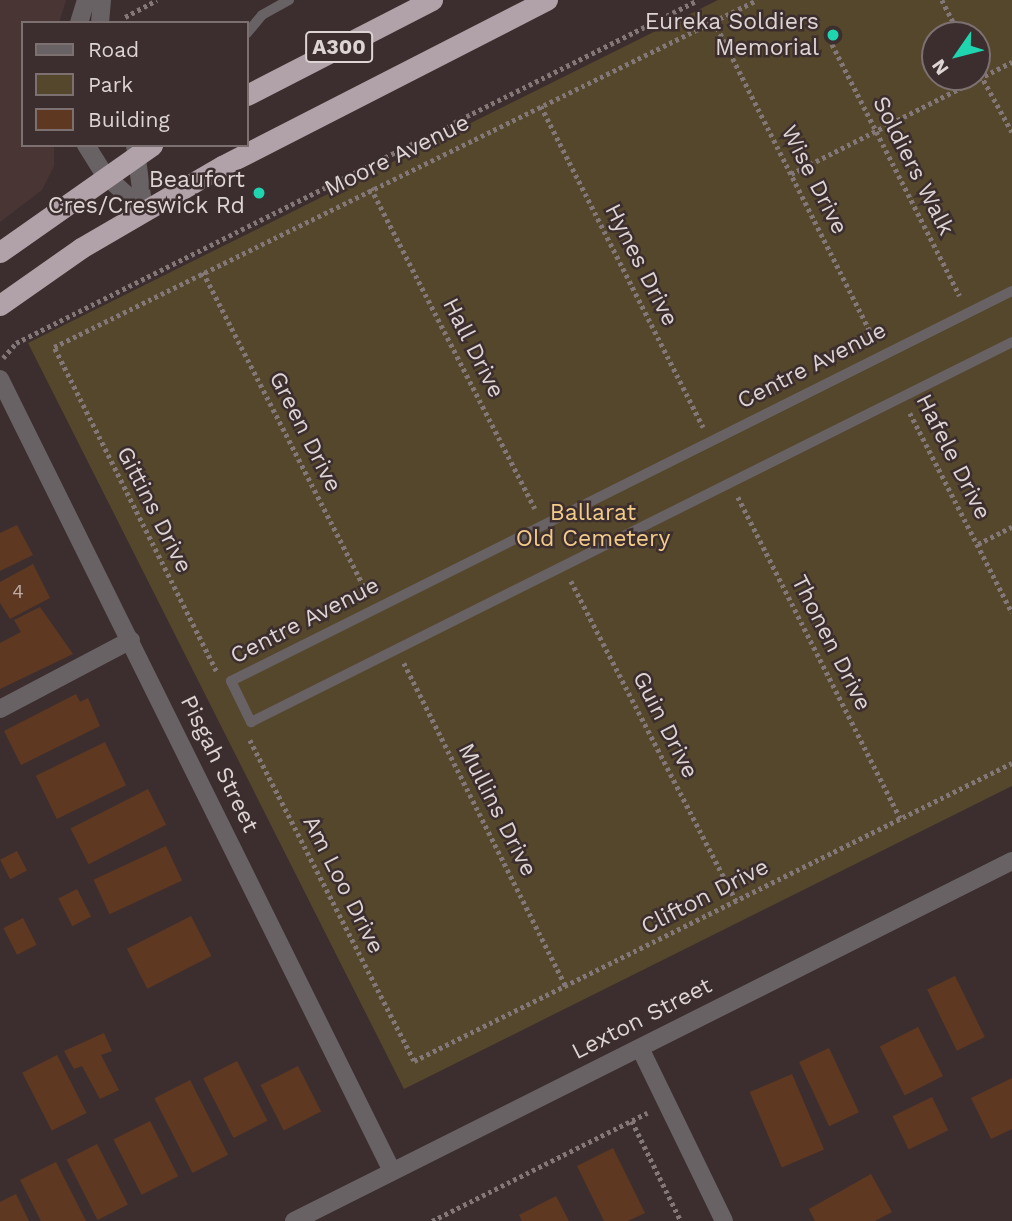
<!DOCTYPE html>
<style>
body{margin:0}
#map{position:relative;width:1012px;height:1221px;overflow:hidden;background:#3c2e2e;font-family:"Work Sans",sans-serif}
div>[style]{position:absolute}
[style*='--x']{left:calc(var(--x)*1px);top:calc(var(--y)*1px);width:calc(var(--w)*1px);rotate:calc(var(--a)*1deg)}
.built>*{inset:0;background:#4a3535}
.green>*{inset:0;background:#55472c}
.building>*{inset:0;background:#5f3821;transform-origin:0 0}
.path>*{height:4.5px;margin-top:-2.25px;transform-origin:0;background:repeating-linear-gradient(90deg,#837777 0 3.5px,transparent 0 7px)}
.lane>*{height:10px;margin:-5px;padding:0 5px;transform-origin:5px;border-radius:5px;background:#686265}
.street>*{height:18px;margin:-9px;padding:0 9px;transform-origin:9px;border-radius:9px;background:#686265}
.highway>*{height:21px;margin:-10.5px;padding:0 10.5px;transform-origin:10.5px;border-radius:10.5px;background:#b1a2a9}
.dots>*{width:19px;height:19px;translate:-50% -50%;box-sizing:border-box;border:4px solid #3c2e2e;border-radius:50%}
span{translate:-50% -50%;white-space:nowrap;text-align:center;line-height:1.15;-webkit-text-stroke:5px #3c2e2e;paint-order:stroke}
.number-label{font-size:19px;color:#beada7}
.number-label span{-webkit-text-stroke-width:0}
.shield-label span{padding:2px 5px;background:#3c2e2e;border:2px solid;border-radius:5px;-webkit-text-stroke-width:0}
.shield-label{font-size:21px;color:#ded4d4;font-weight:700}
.poi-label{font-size:23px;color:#ded4d4}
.right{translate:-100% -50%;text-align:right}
.street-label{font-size:23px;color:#ded4d4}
.park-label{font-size:23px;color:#f2cc88}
.legend{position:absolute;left:21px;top:21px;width:228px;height:126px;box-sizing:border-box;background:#3c2e2e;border:2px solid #7d7070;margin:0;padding:9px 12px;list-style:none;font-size:21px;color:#ded4d4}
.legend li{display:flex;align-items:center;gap:14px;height:35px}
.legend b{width:35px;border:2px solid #7d7070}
.north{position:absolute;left:921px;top:21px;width:70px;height:70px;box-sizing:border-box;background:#3c2e2e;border:2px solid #7d7070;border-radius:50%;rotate:235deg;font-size:19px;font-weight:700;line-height:28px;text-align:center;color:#ded4d4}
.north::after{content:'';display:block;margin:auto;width:24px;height:32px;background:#1fd5b0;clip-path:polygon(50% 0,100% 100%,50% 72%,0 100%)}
</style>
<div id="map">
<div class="built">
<div style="clip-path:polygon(0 0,66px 0,59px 23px,23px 23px,23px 145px,54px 145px,54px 166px,42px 190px,0 222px)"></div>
</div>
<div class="green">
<div style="clip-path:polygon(evenodd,718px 0,1012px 0,1012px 786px,404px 1089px,28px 343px,718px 0,935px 35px,977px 35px,977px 77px,935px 77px,935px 35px)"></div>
</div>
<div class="building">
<div style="clip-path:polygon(17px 525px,33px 555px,0 571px,0 533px)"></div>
<div style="clip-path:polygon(33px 564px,50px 598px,10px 619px,0 603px,0 582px)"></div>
<div style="clip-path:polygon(40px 607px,73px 654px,0 689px,0 643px,21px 632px,14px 620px)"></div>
<div style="clip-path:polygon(76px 694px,80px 702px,88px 698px,100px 726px,21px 765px,4px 731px)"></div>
<div style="left:105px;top:742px;width:48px;height:77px;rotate:64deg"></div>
<div style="left:148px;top:789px;width:40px;height:87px;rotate:63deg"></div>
<div style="left:166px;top:846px;width:38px;height:80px;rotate:65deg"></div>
<div style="left:17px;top:851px;width:22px;height:19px;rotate:63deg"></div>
<div style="left:77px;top:889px;width:31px;height:21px;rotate:63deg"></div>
<div style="left:191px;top:916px;width:45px;height:72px;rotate:63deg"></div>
<div style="left:23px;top:918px;width:30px;height:22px;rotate:63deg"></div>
<div style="left:955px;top:976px;width:68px;height:31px;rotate:64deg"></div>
<div style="left:918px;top:1027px;width:55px;height:43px;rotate:63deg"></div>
<div style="clip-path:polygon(104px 1033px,112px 1051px,101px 1055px,119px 1090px,100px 1099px,82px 1066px,74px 1069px,64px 1051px)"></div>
<div style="left:829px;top:1048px;width:71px;height:33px;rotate:65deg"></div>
<div style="left:57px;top:1055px;width:65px;height:39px;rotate:63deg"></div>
<div style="left:237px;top:1061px;width:67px;height:38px;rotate:63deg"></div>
<div style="left:298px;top:1066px;width:51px;height:42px;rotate:63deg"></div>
<div style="left:792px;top:1074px;width:82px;height:46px;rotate:67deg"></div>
<div style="clip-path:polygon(1012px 1078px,1012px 1129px,991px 1139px,971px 1098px)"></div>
<div style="left:190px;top:1080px;width:84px;height:40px;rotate:63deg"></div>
<div style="left:932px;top:1097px;width:37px;height:44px;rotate:64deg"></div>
<div style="left:150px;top:1121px;width:62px;height:41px;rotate:63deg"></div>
<div style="left:97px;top:1144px;width:68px;height:34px;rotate:63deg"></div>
<div style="clip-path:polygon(613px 1148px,645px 1213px,628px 1221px,604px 1221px,577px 1166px)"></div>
<div style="clip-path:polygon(56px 1162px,86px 1221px,41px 1221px,20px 1180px)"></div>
<div style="clip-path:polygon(871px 1174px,892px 1212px,875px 1221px,815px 1221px,809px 1209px)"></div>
<div style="clip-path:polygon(16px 1194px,29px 1221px,0 1221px,0 1202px)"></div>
<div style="clip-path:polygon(556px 1196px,569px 1221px,522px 1221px,519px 1215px)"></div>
</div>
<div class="path">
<div style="--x:942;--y:0;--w:39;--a:63"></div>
<div style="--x:125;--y:17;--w:36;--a:-28"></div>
<div style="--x:714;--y:21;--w:356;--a:63.3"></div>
<div style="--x:829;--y:38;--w:289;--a:63.1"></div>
<div style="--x:977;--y:68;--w:73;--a:61.3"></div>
<div style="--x:541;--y:106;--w:360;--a:63.2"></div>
<div style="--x:791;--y:174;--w:248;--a:-26.9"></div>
<div style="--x:371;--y:188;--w:360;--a:62.9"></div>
<div style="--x:203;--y:272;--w:360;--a:62.9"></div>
<div style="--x:3;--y:358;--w:20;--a:-49"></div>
<div style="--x:16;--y:343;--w:763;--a:-26.7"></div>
<div style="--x:910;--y:413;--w:224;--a:62.9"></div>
<div style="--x:738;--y:497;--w:360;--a:63.2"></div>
<div style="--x:978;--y:544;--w:38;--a:-27"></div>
<div style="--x:571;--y:581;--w:360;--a:62.7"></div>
<div style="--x:404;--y:663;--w:361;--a:63.4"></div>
<div style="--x:216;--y:671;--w:362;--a:-116.6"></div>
<div style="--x:54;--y:347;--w:784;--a:-26.27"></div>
<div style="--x:250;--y:740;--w:360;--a:62.9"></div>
<div style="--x:414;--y:1061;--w:668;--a:-26.49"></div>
<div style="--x:632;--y:1121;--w:111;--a:63.9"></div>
<div style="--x:432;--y:1221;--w:241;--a:-26.7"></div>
</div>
<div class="lane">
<div style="--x:247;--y:33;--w:23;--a:-50"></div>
<div style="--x:262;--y:15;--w:31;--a:-29"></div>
<div style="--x:1012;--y:291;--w:873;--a:153.46"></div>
<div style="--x:231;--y:681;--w:46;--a:64"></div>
<div style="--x:251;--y:722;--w:851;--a:-26.53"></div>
</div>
<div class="street">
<div style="--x:79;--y:23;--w:24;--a:-73"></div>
<div style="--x:100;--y:23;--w:23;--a:-85"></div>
<div style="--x:86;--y:145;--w:36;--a:58"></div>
<div style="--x:105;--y:175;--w:53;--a:42.7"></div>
<div style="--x:135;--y:145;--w:67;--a:82.2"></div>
<div style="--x:0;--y:379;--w:884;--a:63.67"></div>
<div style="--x:0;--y:709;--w:148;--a:-27.8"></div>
<div style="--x:640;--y:1048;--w:192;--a:64.1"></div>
<div style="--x:294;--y:1221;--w:803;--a:-26.63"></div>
</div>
<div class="highway">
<div style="--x:247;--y:95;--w:208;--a:-27.2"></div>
<div style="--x:0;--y:252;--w:186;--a:-35.1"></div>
<div style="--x:0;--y:305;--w:99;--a:-35.1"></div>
<div style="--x:81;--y:248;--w:163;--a:-30.2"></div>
<div style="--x:222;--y:166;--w:365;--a:-27.1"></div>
</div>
<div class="dots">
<div style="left:833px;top:35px;background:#1fd5b0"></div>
<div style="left:259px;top:193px;background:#1fd5b0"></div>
</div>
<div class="number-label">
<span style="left:18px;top:592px">4</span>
</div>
<div class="shield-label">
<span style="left:339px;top:47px">A300</span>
</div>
<div class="poi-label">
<span class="right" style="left:819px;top:35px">Eureka Soldiers<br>Memorial</span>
<span class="right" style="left:245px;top:193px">Beaufort<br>Cres/Creswick Rd</span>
</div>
<div class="street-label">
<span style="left:397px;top:156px;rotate:-26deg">Moore Avenue</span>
<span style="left:913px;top:166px;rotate:63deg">Soldiers Walk</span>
<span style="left:814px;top:180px;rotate:63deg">Wise Drive</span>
<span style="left:641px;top:265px;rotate:63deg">Hynes Drive</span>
<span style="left:473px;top:348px;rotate:63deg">Hall Drive</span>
<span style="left:812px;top:366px;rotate:-27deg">Centre Avenue</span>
<span style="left:305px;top:432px;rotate:63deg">Green Drive</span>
<span style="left:953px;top:457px;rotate:63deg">Hafele Drive</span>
<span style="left:154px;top:510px;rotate:63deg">Gittins Drive</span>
<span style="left:305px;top:621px;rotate:-27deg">Centre Avenue</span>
<span style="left:831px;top:643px;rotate:63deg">Thonen Drive</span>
<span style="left:665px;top:725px;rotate:63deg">Guin Drive</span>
<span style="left:219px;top:764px;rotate:64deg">Pisgah Street</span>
<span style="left:497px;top:810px;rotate:63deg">Mullins Drive</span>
<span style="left:343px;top:885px;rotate:63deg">Am Loo Drive</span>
<span style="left:705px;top:897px;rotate:-27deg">Clifton Drive</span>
<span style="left:642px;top:1019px;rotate:-27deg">Lexton Street</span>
</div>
<div class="park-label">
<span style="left:593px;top:526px">Ballarat<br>Old Cemetery</span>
</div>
<ul class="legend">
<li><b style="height:9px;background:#686265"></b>Road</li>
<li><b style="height:19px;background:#55472c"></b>Park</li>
<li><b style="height:19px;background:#5f3821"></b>Building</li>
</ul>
<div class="north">N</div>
</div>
